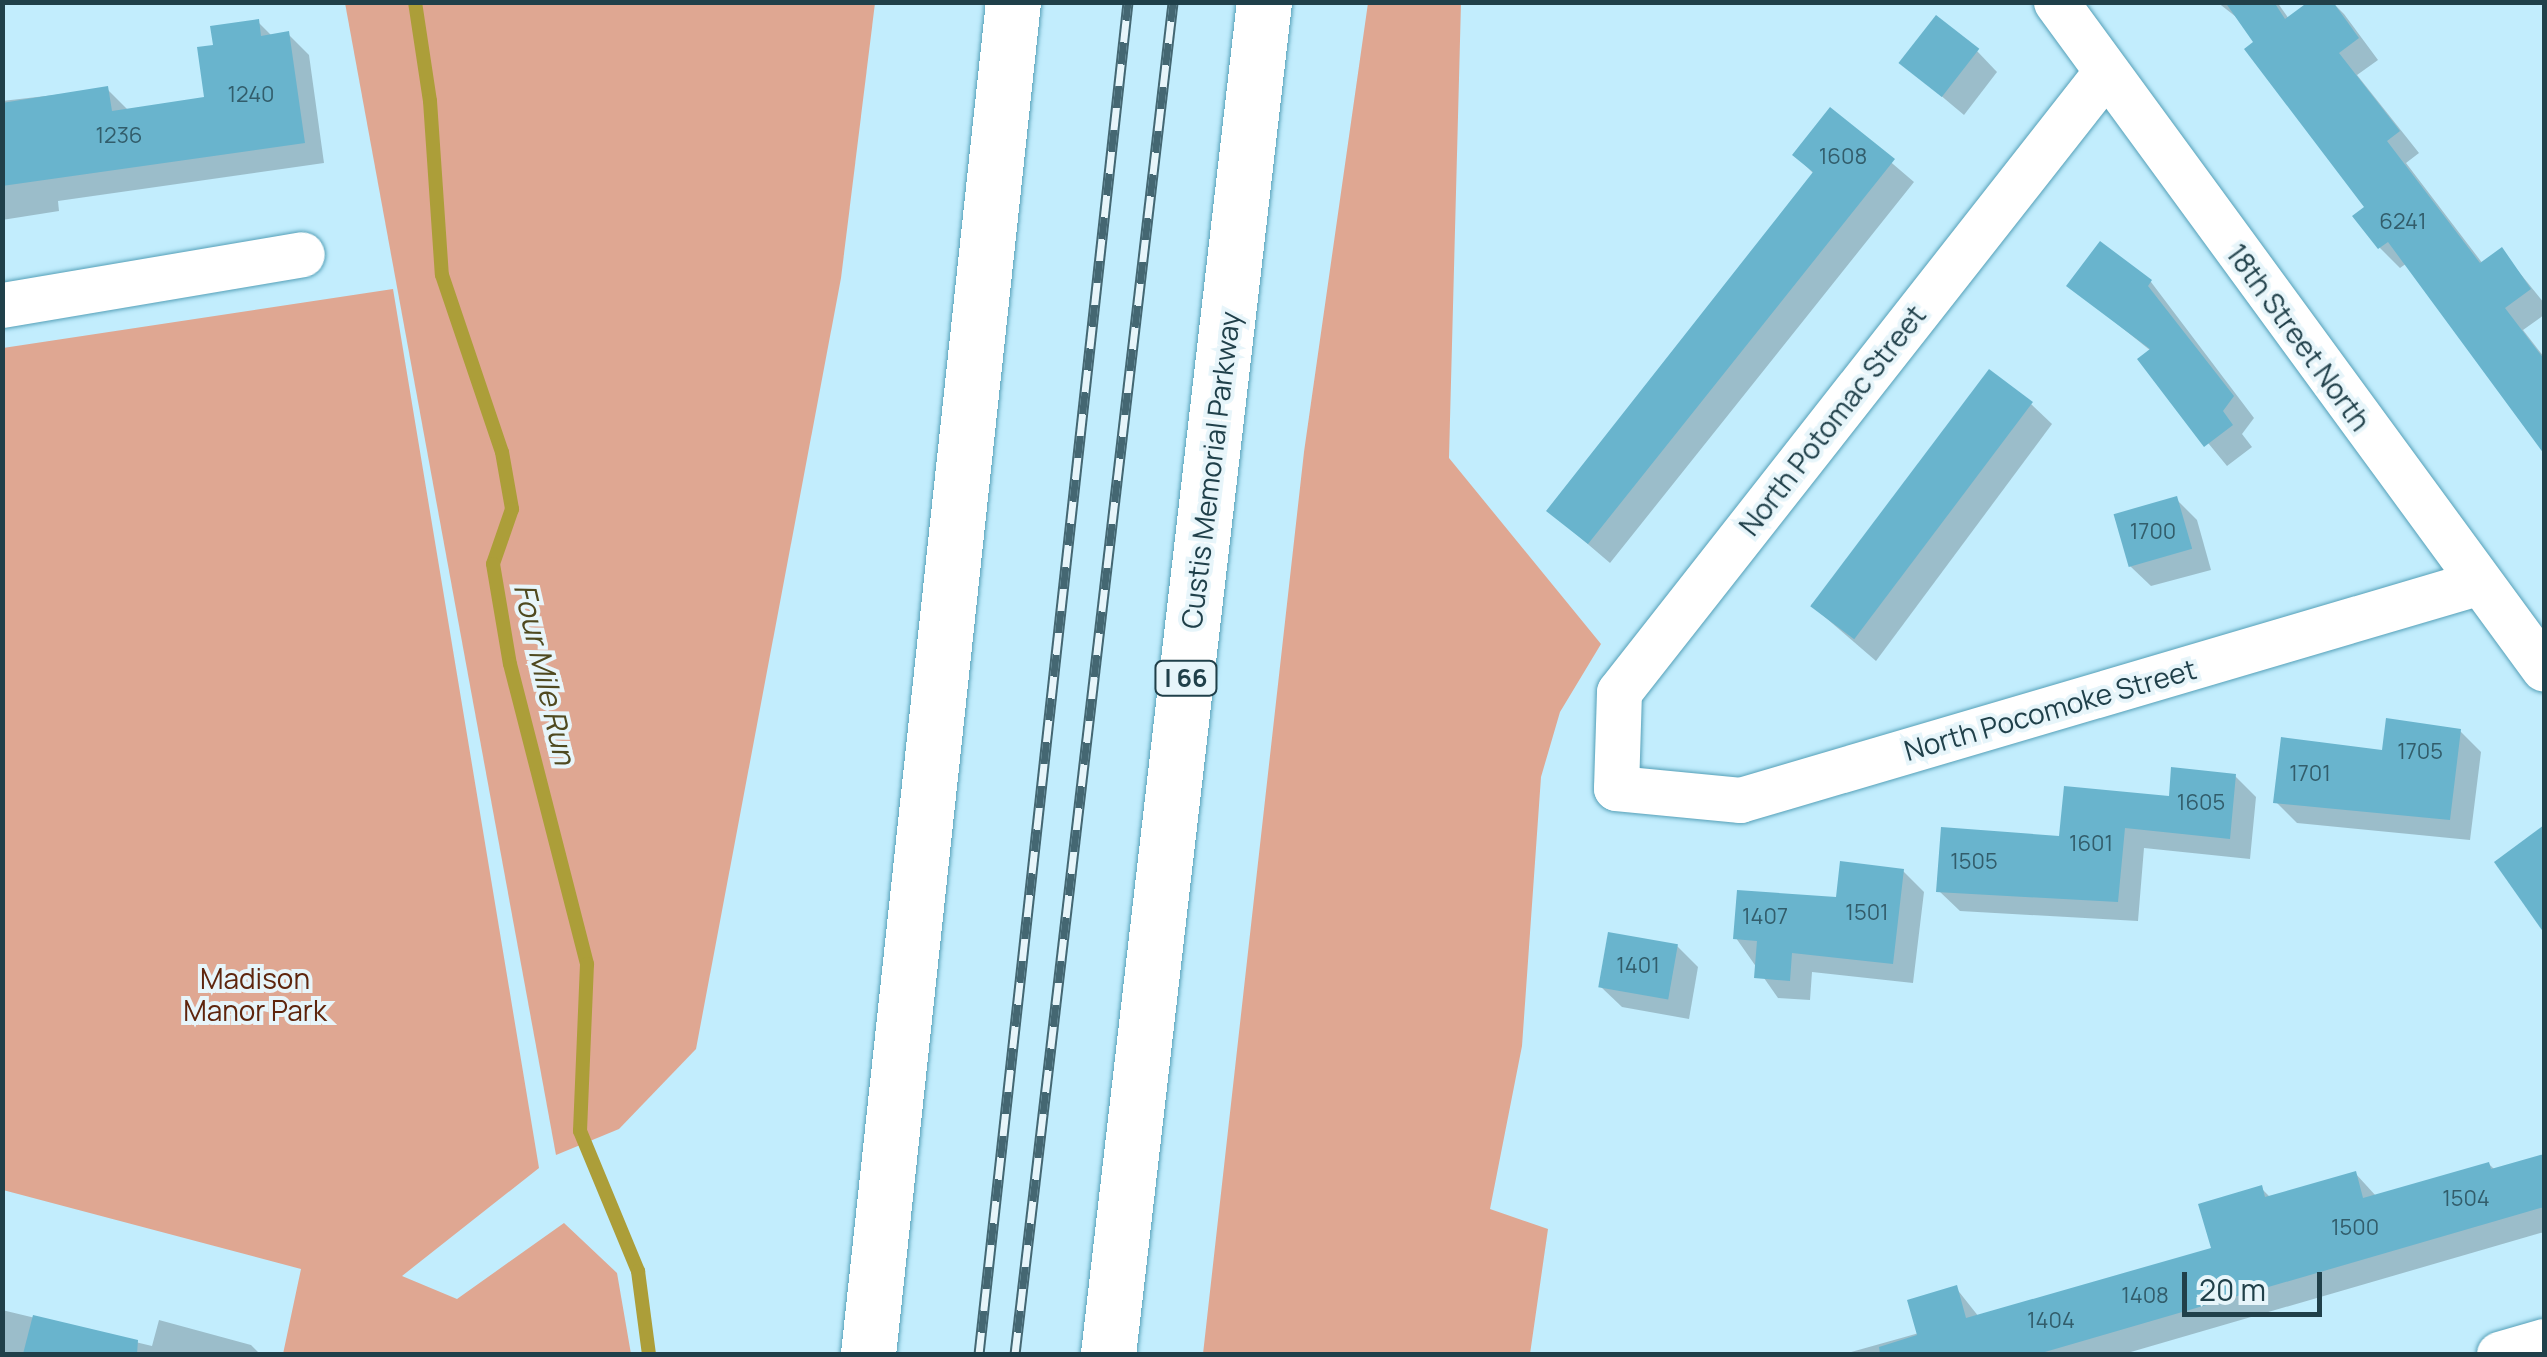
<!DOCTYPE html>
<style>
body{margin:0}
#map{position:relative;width:2547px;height:1357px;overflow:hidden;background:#c2edfd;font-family:Manrope,sans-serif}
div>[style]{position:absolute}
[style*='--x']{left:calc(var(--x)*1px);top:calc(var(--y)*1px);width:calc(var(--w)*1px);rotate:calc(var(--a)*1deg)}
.green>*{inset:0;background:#dfa792}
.shadow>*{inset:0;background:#0003}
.stream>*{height:14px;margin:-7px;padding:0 7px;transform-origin:7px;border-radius:7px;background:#ac9e39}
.building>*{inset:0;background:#69b4cd;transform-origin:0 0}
.roads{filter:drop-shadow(0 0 2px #55a0b8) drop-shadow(0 0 2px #55a0b8)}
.minor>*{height:45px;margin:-22.5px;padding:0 22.5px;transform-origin:22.5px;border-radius:22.5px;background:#fff}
.highway>*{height:55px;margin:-27.5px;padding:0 27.5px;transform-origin:27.5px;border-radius:27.5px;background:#fff}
.rail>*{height:11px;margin-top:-5.5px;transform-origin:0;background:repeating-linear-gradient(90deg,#e7f5fa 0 22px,#446772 0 44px);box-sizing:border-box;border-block:2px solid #446772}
span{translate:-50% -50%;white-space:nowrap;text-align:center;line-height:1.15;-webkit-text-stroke:8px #e7f5fa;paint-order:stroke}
.number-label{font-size:22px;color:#325d6b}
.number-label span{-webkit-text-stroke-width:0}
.shield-label span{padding:2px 8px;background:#e7f5fa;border:2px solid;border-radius:8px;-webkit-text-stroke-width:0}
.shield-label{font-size:25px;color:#20404a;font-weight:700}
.street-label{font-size:28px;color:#20404a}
.park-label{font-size:28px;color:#5e250d}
.water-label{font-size:30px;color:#4f491f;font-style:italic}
.frame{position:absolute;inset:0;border:5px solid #20404a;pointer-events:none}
.scale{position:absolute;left:2182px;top:1272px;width:140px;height:45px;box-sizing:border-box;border:5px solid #20404a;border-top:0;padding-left:12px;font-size:30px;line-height:35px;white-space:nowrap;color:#20404a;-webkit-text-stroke:8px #e7f5fa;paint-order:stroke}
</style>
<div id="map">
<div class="green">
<div style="clip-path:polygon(345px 3px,875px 3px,841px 278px,696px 1049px,619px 1129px,556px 1155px)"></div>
<div style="clip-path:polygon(1368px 3px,1461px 3px,1449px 458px,1601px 644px,1560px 712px,1541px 777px,1522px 1046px,1490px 1209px,1548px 1229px,1530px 1354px,1203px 1354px,1304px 452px)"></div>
<div style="clip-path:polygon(393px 289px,539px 1168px,402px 1276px,457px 1299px,564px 1223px,617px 1273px,631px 1354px,283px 1354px,301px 1269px,3px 1190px,3px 348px)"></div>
</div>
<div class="shadow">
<div style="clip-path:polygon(2217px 2px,2277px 2px,2289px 19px,2332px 2px,2344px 14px,2378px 60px,2357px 75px,2419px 153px,2406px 163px,2483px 264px,2502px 251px,2544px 303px,2544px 315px,2523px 330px,2544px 357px,2544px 447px,2407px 263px,2400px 268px,2380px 248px,2367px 207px,2263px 38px)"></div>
<div style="clip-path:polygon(258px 22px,272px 36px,288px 34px,309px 55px,324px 163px,58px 201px,59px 211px,2px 220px,2px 101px,107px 89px,129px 111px,207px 99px,216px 47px)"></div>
<div style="clip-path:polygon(1977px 51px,1997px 72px,1964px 115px,1902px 63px)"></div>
<div style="clip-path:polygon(1831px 111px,1914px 182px,1610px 563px,1549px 511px,1814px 174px,1795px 155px)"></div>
<div style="clip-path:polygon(2151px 282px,2254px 418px,2242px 434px,2252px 447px,2227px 466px,2140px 360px,2151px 351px,2070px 286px)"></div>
<div style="clip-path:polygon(2031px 404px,2052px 424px,1876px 661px,1811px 605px)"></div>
<div style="clip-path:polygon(2176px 499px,2197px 520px,2211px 570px,2151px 586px,2130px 566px)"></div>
<div style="clip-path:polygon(2460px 731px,2481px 752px,2470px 840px,2297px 823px,2276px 802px,2385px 753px)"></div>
<div style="clip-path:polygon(2235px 776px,2256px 797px,2250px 859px,2144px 848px,2138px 921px,1960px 911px,1939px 891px)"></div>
<div style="clip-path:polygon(1903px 871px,1924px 892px,1913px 983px,1812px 972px,1810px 1000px,1778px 998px,1736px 938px)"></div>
<div style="clip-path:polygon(1677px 946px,1698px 967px,1689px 1019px,1622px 1007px,1601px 987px)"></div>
<div style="clip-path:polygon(2544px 1156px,2544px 1232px,2124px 1354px,1844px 1354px,1919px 1333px,1956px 1288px,1979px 1317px,2214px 1250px,2261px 1188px,2271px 1198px,2355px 1173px,2376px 1196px,2489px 1164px,2495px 1170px)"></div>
<div style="clip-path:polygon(2px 1310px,152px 1346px,159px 1320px,251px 1345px,260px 1354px,2px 1354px)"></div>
</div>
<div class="stream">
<div style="--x:415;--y:2;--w:100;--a:81.4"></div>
<div style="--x:430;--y:101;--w:174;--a:86.1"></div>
<div style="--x:442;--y:275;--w:187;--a:71.3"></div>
<div style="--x:502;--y:452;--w:58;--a:80"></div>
<div style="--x:512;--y:509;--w:58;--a:109.1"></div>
<div style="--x:493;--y:564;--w:101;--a:80.4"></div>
<div style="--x:510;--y:664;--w:310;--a:75.6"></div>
<div style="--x:587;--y:964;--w:167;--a:92.4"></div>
<div style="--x:580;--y:1131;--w:152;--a:67.5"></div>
<div style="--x:638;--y:1271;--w:84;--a:82.5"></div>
</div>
<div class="building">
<div style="clip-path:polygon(2225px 2px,2274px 2px,2285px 19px,2308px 2px,2333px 2px,2359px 38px,2339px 53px,2400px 131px,2387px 141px,2480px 263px,2502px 247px,2531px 289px,2505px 308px,2544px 359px,2544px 454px,2388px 242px,2378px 249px,2352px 216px,2364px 207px,2244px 49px,2253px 42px)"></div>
<div style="left:1936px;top:15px;width:55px;height:61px;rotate:38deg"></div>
<div style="clip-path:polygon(259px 19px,261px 36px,289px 31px,305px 143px,2px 186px,2px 103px,108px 86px,112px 111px,204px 97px,197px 47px,213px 45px,210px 26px)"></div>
<div style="clip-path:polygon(1830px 107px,1895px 159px,1588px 544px,1546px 511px,1813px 172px,1792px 155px)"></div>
<div style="clip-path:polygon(2100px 241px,2152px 280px,2148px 286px,2234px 396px,2223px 411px,2233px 425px,2204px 447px,2137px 359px,2150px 349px,2066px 286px)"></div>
<div style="left:1989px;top:369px;width:55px;height:297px;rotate:37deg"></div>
<div style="left:2177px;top:496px;width:55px;height:66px;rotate:74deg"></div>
<div style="clip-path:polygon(2386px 718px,2461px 729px,2450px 820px,2273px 803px,2281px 737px,2382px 750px)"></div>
<div style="clip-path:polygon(2171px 767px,2236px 774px,2230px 839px,2125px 828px,2118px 902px,1936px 892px,1941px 827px,2059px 836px,2064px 786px,2169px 796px)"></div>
<div style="clip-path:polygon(2544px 825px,2544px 933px,2494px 862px)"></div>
<div style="clip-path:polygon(1840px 861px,1904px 869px,1893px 964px,1792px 953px,1790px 981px,1754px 978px,1757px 941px,1733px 939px,1737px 890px,1836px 897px)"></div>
<div style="left:1608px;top:932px;width:71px;height:56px;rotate:10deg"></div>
<div style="clip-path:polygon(2544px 1154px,2544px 1207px,2038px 1354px,1880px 1354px,1879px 1347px,1917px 1335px,1907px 1300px,1957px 1285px,1966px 1318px,2211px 1248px,2198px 1204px,2262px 1185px,2265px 1197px,2356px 1171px,2363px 1198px,2489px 1162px,2491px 1169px)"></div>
<div style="clip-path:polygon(33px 1315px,138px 1340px,137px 1354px,23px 1354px)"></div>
</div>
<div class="roads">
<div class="minor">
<div style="--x:2056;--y:2;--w:826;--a:53.81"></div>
<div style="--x:2105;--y:73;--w:787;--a:128.14"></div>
<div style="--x:1619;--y:692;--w:96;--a:91.8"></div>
<div style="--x:1616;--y:788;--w:125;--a:5.5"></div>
<div style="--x:1740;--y:800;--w:771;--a:-16.41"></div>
<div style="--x:2;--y:305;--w:304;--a:-9.6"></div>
<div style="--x:2499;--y:1354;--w:47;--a:-16.1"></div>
</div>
<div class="highway">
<div style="--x:868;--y:1354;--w:1360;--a:-83.88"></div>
<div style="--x:1108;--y:1354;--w:1361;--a:-83.42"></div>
</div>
</div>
<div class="rail">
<div style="--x:979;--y:1354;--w:1360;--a:-83.71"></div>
<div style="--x:1015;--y:1354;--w:1361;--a:-83.33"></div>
</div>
<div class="number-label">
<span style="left:251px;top:95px">1240</span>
<span style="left:119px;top:136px">1236</span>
<span style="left:1843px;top:157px">1608</span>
<span style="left:2403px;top:222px">6241</span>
<span style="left:2153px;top:532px">1700</span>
<span style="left:2420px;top:752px">1705</span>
<span style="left:2310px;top:774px">1701</span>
<span style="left:2201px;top:803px">1605</span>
<span style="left:2091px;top:844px">1601</span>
<span style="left:1974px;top:862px">1505</span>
<span style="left:1867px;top:913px">1501</span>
<span style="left:1765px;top:917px">1407</span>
<span style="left:1638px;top:966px">1401</span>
<span style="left:2466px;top:1199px">1504</span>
<span style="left:2355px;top:1228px">1500</span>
<span style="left:2145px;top:1296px">1408</span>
<span style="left:2051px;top:1321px">1404</span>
</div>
<div class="shield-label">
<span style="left:1186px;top:678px">I 66</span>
</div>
<div class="street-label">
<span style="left:2299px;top:337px;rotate:54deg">18th Street North</span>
<span style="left:1832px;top:420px;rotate:-52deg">North Potomac Street</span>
<span style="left:1210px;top:470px;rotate:-83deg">Custis Memorial Parkway</span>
<span style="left:2050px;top:709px;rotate:-16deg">North Pocomoke Street</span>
</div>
<div class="park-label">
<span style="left:255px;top:994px">Madison<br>Manor Park</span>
</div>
<div class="water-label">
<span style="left:545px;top:674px;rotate:77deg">Four Mile Run</span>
</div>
<div class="frame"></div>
<div class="scale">20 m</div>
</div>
